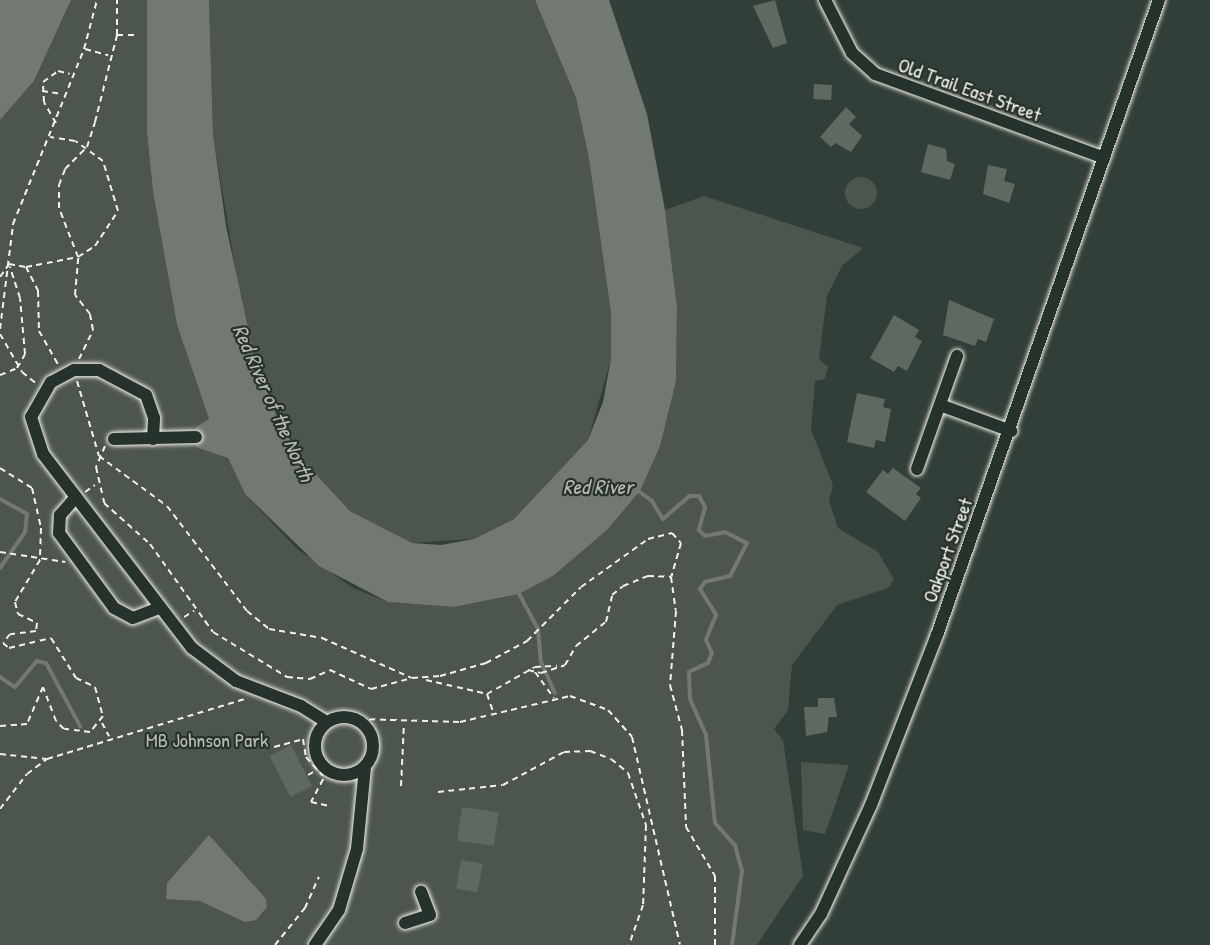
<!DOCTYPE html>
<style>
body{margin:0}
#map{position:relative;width:1210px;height:945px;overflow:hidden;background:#323e38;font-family:"Patrick Hand",sans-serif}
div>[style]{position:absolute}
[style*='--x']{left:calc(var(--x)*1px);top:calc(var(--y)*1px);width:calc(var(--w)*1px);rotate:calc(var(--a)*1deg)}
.green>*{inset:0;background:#4c564f}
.round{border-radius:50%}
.water>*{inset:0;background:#727972}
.stream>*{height:4px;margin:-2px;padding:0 2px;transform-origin:2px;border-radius:2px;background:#727972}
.building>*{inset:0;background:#5f6861;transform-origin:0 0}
.path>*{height:2px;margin-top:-1px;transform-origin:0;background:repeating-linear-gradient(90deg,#f4f1e8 0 6px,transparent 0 10.5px)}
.roads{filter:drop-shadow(0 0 2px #f4f1e8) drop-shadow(0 0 2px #f4f1e8)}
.minor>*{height:12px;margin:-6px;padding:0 6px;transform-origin:6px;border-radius:6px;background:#26332d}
.minor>.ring{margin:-6px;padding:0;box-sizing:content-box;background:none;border:12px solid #26332d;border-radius:50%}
span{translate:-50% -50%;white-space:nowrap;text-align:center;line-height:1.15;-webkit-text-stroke:4.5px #26332d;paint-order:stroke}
.street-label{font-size:20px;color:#f4f1e8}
.park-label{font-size:20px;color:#b9bbb2}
.water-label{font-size:21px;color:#babbb3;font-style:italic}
</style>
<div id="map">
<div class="green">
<div style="clip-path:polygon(71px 0,147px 0,147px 132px,153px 192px,177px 325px,209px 419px,210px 449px,228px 458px,245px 494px,296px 548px,353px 588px,388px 602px,454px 607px,519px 594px,553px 576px,607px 530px,640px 491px,676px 381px,677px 307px,665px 210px,704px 196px,863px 248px,842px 266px,827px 296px,819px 359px,828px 367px,825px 379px,815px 381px,811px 430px,833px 485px,829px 501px,838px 528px,878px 552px,894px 579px,888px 588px,837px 605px,792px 665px,788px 710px,774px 729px,783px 740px,803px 876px,757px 945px,0 945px,0 120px,34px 81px)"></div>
<div style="clip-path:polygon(209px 0,535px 0,576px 98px,589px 159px,611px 313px,611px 359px,588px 440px,514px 519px,474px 539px,411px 543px,350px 511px,300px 457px,254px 356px,241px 303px,213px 134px)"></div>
<div class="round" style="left:845px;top:177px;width:32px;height:32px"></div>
<div style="clip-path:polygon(801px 762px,849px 765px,825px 834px,803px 830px)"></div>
</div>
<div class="water">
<div style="clip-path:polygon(0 0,71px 0,34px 81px,0 120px)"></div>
<div style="clip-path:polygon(147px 0,209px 0,213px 134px,226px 226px,254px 356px,277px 417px,300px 457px,350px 511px,412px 543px,441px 545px,474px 539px,514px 519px,588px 440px,603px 402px,611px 359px,611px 313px,589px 159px,576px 98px,535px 0,609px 0,647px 114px,665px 210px,677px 307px,676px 381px,660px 446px,640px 491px,607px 530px,553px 576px,519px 594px,454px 607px,388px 602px,319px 566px,245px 494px,228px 458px,196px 447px,196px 427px,209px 419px,177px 325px,153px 192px,147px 132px)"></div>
<div style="clip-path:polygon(209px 835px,266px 899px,267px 907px,256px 920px,245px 922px,200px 901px,166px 899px,167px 883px)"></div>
</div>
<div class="stream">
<div style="--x:637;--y:490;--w:19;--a:36"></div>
<div style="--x:652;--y:501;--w:21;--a:59"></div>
<div style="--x:663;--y:519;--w:35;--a:-41"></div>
<div style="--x:689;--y:496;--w:10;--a:0"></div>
<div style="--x:699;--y:496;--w:13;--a:61"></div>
<div style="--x:705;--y:507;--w:24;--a:105"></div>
<div style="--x:699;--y:530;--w:8;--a:45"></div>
<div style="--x:705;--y:536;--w:20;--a:-11"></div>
<div style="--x:725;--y:532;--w:25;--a:27"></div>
<div style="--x:747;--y:543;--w:37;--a:117"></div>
<div style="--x:730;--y:576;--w:26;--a:167"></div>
<div style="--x:705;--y:582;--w:9;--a:126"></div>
<div style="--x:700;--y:589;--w:31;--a:58"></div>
<div style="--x:716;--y:615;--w:27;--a:112"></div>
<div style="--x:706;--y:640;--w:14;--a:65"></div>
<div style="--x:712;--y:653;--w:11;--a:112"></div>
<div style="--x:708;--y:663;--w:21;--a:155"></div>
<div style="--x:689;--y:672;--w:27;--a:88"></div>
<div style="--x:690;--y:699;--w:39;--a:66"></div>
<div style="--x:706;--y:735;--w:88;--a:84.2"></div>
<div style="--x:715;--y:823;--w:30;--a:48"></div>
<div style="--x:735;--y:845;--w:27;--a:75"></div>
<div style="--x:742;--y:871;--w:75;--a:97.7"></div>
<div style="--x:0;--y:499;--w:31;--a:29"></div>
<div style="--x:27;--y:514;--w:18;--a:96"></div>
<div style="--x:25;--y:532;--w:44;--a:124.8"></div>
<div style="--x:517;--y:590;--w:44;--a:61.7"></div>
<div style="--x:538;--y:629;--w:33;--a:85"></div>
<div style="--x:541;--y:662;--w:34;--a:66"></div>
<div style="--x:0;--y:677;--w:18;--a:34"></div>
<div style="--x:15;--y:687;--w:34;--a:-50"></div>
<div style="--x:37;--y:661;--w:9;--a:13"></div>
<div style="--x:46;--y:663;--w:72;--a:61.6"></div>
</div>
<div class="building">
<div style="clip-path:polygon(775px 0,787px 43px,773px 48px,753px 6px)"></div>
<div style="left:814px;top:84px;width:18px;height:15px;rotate:3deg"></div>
<div style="clip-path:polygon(846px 107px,856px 117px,849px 124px,862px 136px,851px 152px,835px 143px,831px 147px,820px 137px)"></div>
<div style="clip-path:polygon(928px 144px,946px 149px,947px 161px,955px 164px,950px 180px,921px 172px)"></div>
<div style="clip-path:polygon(988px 165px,1007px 169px,1004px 181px,1015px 184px,1009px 203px,983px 194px)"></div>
<div style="clip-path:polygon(949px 300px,994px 319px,986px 342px,978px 339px,975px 346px,943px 335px)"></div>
<div style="clip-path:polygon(894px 315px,919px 330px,915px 337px,922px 341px,907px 371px,898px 366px,894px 372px,870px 358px)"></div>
<div style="clip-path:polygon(857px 393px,885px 399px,883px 407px,891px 409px,885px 442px,876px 440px,874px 448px,847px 442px)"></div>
<div style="clip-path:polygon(893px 468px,921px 488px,916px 494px,921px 498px,905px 521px,866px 492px,883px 470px,888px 474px)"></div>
<div style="clip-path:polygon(818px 698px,834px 698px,837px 717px,829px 717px,827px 732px,806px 736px,804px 707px,818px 707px)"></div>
<div style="left:291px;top:745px;width:46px;height:24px;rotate:63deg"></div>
<div style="left:462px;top:807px;width:37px;height:34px;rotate:8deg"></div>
<div style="left:461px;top:860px;width:22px;height:29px;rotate:10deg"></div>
</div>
<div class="path">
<div style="--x:117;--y:35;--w:19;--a:0"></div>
<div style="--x:85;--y:49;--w:24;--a:15"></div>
<div style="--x:42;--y:91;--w:21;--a:8"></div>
<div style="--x:56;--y:123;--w:24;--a:-120"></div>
<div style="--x:44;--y:102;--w:20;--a:-93"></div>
<div style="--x:43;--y:82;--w:19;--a:-36"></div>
<div style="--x:58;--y:71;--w:12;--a:14"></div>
<div style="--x:26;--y:267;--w:53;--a:-10.9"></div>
<div style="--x:78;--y:257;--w:20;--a:-33"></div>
<div style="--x:95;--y:246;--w:42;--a:-56.7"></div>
<div style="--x:118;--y:211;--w:52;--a:-106.7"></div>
<div style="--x:103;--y:161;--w:34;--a:-144"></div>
<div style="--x:75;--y:141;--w:25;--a:-171"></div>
<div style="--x:0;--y:277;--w:16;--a:-55"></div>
<div style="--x:9;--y:264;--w:17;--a:10"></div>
<div style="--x:26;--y:267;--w:27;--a:63"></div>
<div style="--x:38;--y:291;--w:40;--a:88.6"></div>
<div style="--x:39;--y:331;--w:40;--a:60.3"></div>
<div style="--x:0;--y:329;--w:106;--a:-82.9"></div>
<div style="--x:13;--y:224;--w:189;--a:-67.9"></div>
<div style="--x:84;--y:49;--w:51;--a:-75.1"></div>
<div style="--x:0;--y:334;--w:44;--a:59.9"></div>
<div style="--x:22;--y:372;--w:19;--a:39"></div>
<div style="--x:79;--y:359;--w:32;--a:-64"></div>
<div style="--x:93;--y:330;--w:16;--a:-101"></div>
<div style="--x:90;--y:314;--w:24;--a:-128"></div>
<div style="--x:75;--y:295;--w:38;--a:-85"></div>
<div style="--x:78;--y:257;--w:53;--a:-111.2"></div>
<div style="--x:59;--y:208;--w:23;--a:-90"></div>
<div style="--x:59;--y:185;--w:17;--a:-69"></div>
<div style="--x:65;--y:169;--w:31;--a:-45"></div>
<div style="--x:87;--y:147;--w:26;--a:-72"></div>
<div style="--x:95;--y:122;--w:90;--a:-75.8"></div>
<div style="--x:117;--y:35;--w:35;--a:-90"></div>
<div style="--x:0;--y:375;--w:18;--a:-22"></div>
<div style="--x:17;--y:368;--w:16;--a:-60"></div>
<div style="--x:25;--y:354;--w:56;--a:-95.1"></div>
<div style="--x:20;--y:298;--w:33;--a:-108"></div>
<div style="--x:77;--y:381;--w:78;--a:73.7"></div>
<div style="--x:99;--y:456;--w:84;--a:36.3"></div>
<div style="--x:167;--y:506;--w:132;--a:52.7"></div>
<div style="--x:247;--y:611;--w:28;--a:39"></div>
<div style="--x:269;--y:629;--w:54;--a:9.6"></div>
<div style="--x:322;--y:638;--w:98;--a:24"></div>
<div style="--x:412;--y:678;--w:28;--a:-4"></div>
<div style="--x:440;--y:676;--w:48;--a:-15.8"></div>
<div style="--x:486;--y:663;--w:47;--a:-28.2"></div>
<div style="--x:527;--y:641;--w:76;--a:-45"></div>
<div style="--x:581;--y:587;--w:82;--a:-35.6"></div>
<div style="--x:648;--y:539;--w:25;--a:-14"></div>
<div style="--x:672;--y:533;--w:13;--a:48"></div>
<div style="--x:681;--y:543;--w:35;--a:106"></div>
<div style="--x:671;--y:577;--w:34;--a:82"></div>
<div style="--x:676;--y:611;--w:74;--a:94.6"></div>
<div style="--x:670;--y:685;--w:47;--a:75.1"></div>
<div style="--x:682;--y:730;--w:97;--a:87.6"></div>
<div style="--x:686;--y:827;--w:57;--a:59.4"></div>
<div style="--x:715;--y:876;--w:69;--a:90"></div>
<div style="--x:105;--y:446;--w:23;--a:113"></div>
<div style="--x:96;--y:467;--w:37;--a:77"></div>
<div style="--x:104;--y:503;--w:62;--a:41.7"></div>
<div style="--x:150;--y:544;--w:108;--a:54.4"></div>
<div style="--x:213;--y:632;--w:87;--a:31.3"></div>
<div style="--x:287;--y:677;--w:23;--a:5"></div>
<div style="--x:310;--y:679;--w:22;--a:-24"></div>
<div style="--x:330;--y:670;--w:45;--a:24.9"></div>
<div style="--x:371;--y:689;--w:42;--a:-15"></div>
<div style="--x:0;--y:468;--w:38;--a:32"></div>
<div style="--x:32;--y:488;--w:41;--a:77.3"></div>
<div style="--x:41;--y:528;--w:32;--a:92"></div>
<div style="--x:40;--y:560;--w:49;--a:120.8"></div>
<div style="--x:15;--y:602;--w:12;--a:76"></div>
<div style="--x:18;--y:614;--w:21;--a:25"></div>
<div style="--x:37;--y:623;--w:8;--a:97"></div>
<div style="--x:36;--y:631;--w:26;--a:173"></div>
<div style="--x:10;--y:634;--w:11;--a:128"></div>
<div style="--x:3;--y:643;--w:8;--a:40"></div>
<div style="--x:9;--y:648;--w:43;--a:-13.4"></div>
<div style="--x:51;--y:638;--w:47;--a:58"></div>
<div style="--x:76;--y:678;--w:21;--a:25"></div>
<div style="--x:95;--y:687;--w:30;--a:75"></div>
<div style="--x:103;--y:716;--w:21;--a:129"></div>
<div style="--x:90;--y:732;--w:26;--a:-173"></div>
<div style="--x:64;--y:729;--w:11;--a:-135"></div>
<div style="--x:56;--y:721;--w:36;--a:-111"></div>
<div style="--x:43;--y:687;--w:40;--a:113.4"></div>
<div style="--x:27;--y:724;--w:27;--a:176"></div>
<div style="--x:85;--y:492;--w:12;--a:-35"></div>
<div style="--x:0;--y:552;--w:66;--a:8.7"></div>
<div style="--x:184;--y:617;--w:12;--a:-31"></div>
<div style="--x:528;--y:670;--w:13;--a:13"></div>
<div style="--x:541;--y:673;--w:25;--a:-18"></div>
<div style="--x:565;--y:665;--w:22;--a:-60"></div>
<div style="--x:576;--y:646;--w:38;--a:-39"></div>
<div style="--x:606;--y:622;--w:28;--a:-77"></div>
<div style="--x:612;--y:595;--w:14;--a:-39"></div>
<div style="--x:623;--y:586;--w:27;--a:-22"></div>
<div style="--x:648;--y:576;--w:23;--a:2"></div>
<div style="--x:535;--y:672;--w:32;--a:54"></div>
<div style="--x:426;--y:680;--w:63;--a:12.9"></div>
<div style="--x:487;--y:694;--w:55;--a:-29.4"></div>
<div style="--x:535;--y:667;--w:22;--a:-3"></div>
<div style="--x:487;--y:694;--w:21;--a:71"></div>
<div style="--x:359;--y:719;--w:101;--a:1.7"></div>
<div style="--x:460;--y:722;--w:113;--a:-13.3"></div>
<div style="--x:570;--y:696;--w:40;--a:20.2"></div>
<div style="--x:608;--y:710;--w:36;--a:48"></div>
<div style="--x:632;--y:737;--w:213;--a:77"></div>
<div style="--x:102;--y:723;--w:15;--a:62"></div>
<div style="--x:274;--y:747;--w:30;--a:-15"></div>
<div style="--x:303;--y:739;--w:18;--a:81"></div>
<div style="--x:306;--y:757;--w:25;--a:48"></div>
<div style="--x:0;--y:754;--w:47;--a:6.1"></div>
<div style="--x:328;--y:770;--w:36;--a:118"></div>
<div style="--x:311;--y:802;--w:19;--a:12"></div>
<div style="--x:308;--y:775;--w:10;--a:-29"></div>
<div style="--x:401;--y:786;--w:63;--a:-87.3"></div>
<div style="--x:438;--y:792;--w:65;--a:-6.1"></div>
<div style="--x:503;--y:785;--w:69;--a:-28.4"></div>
<div style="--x:564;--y:752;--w:26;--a:-2"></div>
<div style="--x:590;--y:751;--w:22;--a:21"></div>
<div style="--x:611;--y:759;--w:22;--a:39"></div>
<div style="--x:628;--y:773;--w:55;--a:70.9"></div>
<div style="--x:646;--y:825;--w:80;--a:92.1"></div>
<div style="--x:643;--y:905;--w:42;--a:109.3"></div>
<div style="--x:0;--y:809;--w:44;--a:-52.4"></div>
<div style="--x:27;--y:774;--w:25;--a:-37"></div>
<div style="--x:47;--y:759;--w:210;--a:-16.9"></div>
<div style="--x:275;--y:945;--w:48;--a:-51"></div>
<div style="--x:305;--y:908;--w:34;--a:-66"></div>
</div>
<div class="roads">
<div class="minor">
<div style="--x:825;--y:0;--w:59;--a:63"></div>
<div style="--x:852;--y:53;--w:31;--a:42"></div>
<div style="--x:875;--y:74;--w:244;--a:20.1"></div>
<div style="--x:940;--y:405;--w:76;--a:20.1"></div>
<div style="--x:114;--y:439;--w:82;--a:-1.4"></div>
<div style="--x:153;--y:439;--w:21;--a:-87"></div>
<div style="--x:154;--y:418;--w:24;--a:-109"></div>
<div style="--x:146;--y:395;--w:53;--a:-152"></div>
<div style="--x:99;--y:370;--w:25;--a:180"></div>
<div style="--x:74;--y:370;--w:26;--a:152"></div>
<div style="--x:51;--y:382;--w:40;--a:119.7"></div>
<div style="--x:31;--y:417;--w:39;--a:72"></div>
<div style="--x:43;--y:454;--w:245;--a:52.5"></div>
<div style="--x:192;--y:648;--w:55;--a:36.9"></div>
<div style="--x:236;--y:681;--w:70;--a:21"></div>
<div style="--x:301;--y:706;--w:28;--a:32"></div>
<div style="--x:917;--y:469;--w:120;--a:-70.5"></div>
<div style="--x:75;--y:498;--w:23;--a:131"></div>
<div style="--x:60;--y:515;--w:18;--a:93"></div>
<div style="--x:59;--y:533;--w:93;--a:53.7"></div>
<div style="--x:114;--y:608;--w:21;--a:28"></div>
<div style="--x:133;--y:618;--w:26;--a:-21"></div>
<div class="ring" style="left:315px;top:717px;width:46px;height:46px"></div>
<div style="--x:405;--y:923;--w:26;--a:-18"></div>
<div style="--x:430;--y:915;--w:25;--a:-111"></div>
<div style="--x:315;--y:945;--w:42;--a:-55.6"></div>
<div style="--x:339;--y:910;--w:64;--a:-73.6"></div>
<div style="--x:357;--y:849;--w:82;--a:-84.4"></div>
<div style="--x:800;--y:945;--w:37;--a:-56"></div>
<div style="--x:821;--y:914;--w:120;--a:-65.4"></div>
<div style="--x:871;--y:805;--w:182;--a:-68.8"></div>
<div style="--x:937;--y:635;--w:673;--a:-70.73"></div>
</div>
</div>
<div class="street-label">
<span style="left:970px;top:89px;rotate:20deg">Old Trail East Street</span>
<span style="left:947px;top:550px;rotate:-70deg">Oakport Street</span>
</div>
<div class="park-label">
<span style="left:207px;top:739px">MB Johnson Park</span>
</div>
<div class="water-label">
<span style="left:273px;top:403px;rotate:66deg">Red River of the North</span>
<span style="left:598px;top:487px">Red River</span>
</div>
</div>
